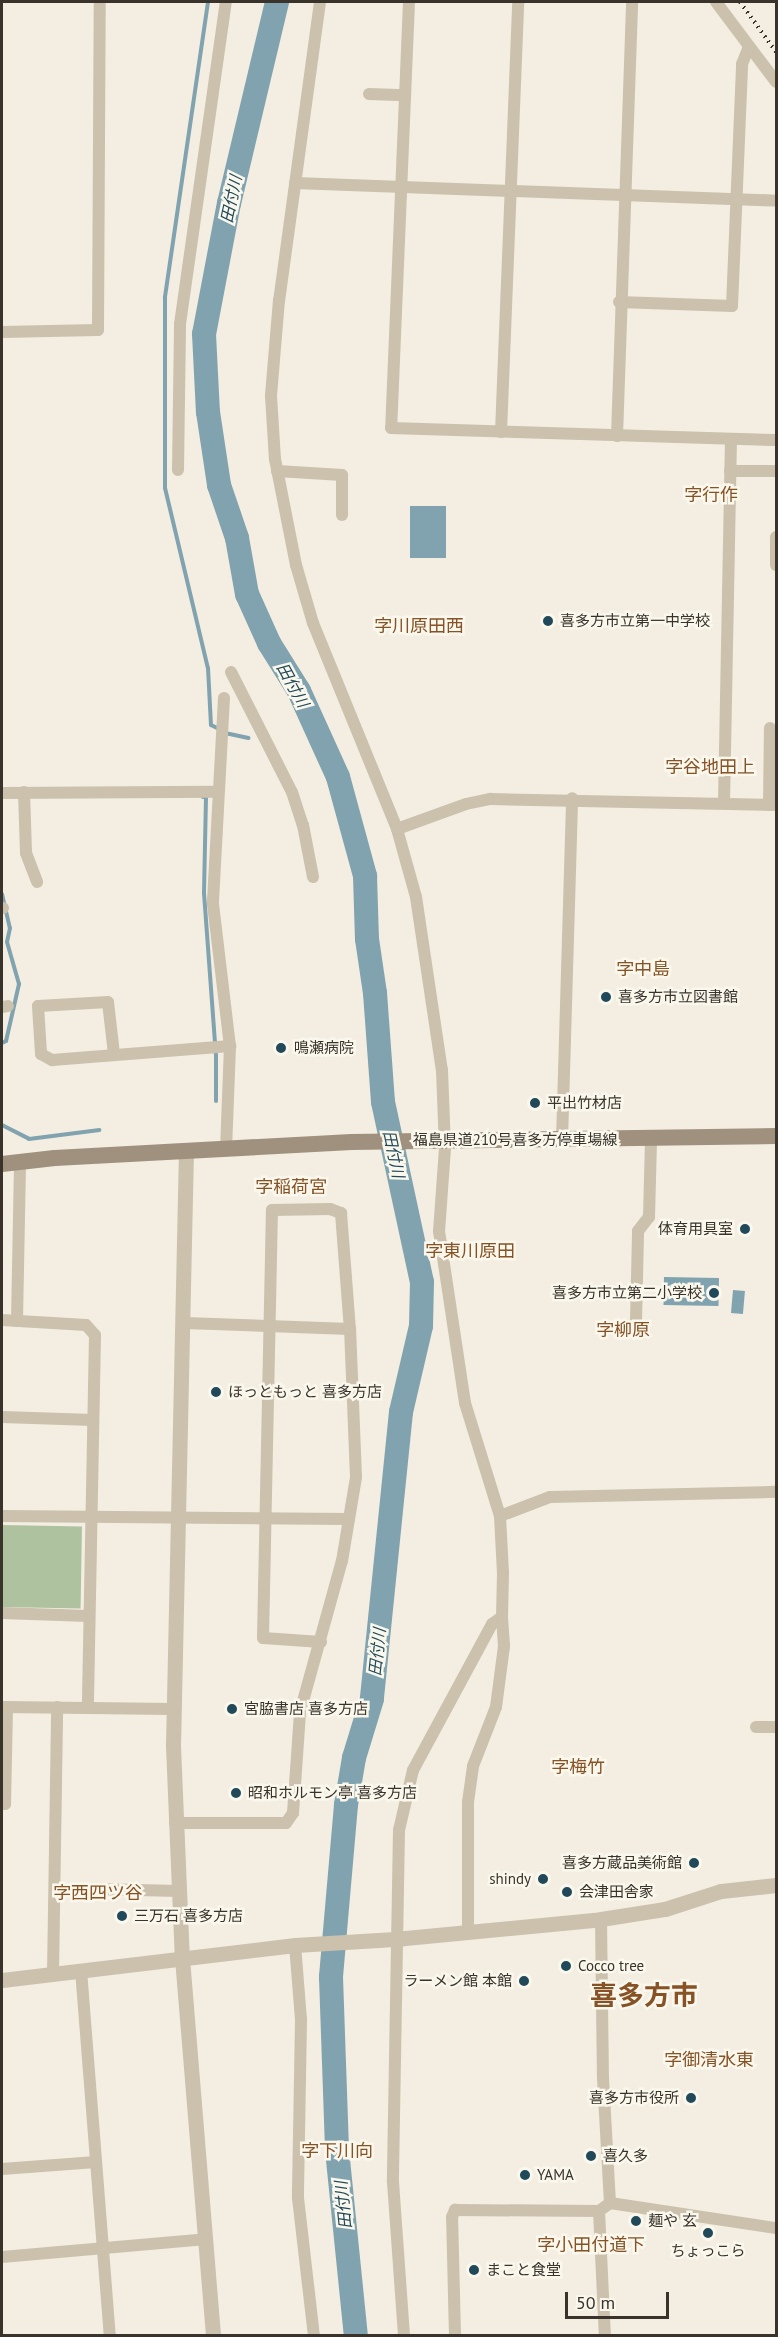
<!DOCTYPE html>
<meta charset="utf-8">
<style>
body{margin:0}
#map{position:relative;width:778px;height:2337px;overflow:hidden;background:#f3eee1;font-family:"PT Sans","Noto Sans JP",sans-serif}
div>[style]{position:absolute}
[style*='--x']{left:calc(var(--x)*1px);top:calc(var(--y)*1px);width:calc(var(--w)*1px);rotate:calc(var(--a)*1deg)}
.green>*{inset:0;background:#afc2a0;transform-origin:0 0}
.water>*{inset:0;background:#80a3af;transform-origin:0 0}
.stream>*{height:4px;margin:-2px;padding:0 2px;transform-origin:2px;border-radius:2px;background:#80a3af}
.river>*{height:24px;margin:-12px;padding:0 12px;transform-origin:12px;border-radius:12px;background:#80a3af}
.minor>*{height:12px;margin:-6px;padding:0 6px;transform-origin:6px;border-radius:6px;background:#cbc1ac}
.tertiary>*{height:15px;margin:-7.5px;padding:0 7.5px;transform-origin:7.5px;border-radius:7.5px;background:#cbc1ac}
.secondary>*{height:16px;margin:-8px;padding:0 8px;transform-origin:8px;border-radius:8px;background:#9f917d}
.rail>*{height:4px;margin-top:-2px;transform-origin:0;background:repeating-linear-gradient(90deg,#39332b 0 1.5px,transparent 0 6px)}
.dots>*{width:16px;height:16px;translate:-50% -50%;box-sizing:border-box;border:3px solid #faf7ed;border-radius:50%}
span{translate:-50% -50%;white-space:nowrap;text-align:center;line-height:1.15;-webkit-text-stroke:5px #faf7ed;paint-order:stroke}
.poi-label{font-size:15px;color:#39332b}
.left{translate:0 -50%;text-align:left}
.right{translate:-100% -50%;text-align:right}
.street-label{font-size:15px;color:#39332b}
.water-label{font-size:16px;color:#21495a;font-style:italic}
.quarter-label{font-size:18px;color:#875326}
.town-label{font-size:27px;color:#875326;font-weight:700}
.frame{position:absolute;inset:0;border:3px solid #39332b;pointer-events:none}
.scale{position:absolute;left:565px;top:2292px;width:104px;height:27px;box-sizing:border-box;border:3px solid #39332b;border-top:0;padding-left:8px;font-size:18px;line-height:21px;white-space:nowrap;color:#39332b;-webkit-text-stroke:4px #faf7ed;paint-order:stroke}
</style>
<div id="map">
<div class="green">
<div style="left:2px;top:1525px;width:80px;height:82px;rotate:1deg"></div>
</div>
<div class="water">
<div style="left:410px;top:506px;width:36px;height:52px"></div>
<div style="left:664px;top:1277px;width:55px;height:28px;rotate:1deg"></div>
<div style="left:733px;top:1290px;width:12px;height:23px;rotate:5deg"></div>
</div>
<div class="stream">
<div style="--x:208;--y:2;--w:299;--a:98.3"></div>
<div style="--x:165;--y:298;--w:190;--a:90"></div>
<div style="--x:165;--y:488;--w:185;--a:76.6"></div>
<div style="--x:208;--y:668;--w:57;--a:87"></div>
<div style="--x:211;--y:725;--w:9;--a:27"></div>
<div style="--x:225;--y:733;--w:24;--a:12"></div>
<div style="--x:203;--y:797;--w:3;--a:0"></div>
<div style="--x:206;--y:797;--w:96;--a:91.2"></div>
<div style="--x:204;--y:893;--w:162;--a:85.8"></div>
<div style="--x:216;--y:1055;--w:46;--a:90"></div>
<div style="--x:2;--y:894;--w:35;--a:77"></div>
<div style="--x:10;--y:928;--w:14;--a:102"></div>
<div style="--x:7;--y:942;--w:44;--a:74.1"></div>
<div style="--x:19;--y:984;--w:58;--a:102.8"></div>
<div style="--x:6;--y:1041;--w:4;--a:153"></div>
<div style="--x:2;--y:1125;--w:30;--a:27"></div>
<div style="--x:29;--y:1139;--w:71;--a:-7.3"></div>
</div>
<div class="river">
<div style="--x:277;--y:2;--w:207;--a:103.4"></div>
<div style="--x:229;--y:203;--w:133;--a:100.8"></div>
<div style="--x:204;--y:334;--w:78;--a:87.1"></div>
<div style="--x:208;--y:412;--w:74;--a:81.4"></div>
<div style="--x:219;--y:485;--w:56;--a:71.2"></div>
<div style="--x:237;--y:538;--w:57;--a:79.9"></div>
<div style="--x:247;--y:594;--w:54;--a:65.8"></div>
<div style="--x:269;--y:643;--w:57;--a:58"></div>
<div style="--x:299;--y:691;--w:94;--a:65.6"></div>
<div style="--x:338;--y:777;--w:103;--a:74.7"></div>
<div style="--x:365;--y:876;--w:63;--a:88.2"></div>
<div style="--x:367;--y:939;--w:55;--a:81.6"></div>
<div style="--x:375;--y:993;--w:109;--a:85.8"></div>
<div style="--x:383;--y:1102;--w:184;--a:77.8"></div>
<div style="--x:422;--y:1282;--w:44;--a:91.3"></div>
<div style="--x:421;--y:1326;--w:88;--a:103.1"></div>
<div style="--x:401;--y:1412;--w:288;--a:95.8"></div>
<div style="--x:372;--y:1699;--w:62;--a:107"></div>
<div style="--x:354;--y:1758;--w:48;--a:99.7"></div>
<div style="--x:346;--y:1805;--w:173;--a:95"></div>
<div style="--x:331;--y:1977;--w:173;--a:88"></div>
<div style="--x:337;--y:2150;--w:187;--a:84.2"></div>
</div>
<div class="minor">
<div style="--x:320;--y:2;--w:301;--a:97.8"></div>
<div style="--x:279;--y:300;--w:96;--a:94.8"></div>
<div style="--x:271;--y:396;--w:63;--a:86.4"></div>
<div style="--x:275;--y:459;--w:108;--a:78.8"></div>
<div style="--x:296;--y:565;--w:60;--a:73.7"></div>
<div style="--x:313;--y:623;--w:222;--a:67.8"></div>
<div style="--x:397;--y:829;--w:71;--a:74.4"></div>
<div style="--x:416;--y:897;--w:175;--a:81.5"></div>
<div style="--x:442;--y:1070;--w:78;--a:87.8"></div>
<div style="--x:445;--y:1148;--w:83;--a:94.1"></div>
<div style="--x:439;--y:1231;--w:174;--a:81.4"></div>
<div style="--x:465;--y:1403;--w:118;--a:72.8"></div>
<div style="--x:500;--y:1516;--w:57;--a:87"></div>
<div style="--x:503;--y:1573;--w:44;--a:91.3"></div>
<div style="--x:502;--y:1617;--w:12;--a:145"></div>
<div style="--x:492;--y:1624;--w:166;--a:118.4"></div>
<div style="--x:413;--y:1770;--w:62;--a:103.1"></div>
<div style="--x:399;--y:1830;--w:352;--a:91"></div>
<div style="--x:393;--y:2182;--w:154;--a:85.9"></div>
<div style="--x:409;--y:2;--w:426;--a:92.4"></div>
<div style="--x:391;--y:428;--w:385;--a:1.8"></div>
<div style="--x:716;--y:2;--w:100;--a:53.1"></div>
<div style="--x:369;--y:94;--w:36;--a:2"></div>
<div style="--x:295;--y:183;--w:481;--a:2.1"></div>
<div style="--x:619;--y:302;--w:113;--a:2"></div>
<div style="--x:732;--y:306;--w:242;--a:-87.6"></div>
<div style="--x:742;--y:64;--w:18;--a:-68"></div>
<div style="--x:2;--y:332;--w:96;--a:-1.2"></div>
<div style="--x:98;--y:330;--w:328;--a:-89.7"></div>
<div style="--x:501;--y:432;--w:430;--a:-87.7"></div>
<div style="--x:617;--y:436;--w:434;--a:-88"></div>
<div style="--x:178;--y:470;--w:146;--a:-89.2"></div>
<div style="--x:180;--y:324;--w:325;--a:-81.9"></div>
<div style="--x:277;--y:471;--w:65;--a:3.5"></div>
<div style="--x:342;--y:475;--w:40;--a:90"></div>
<div style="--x:730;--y:471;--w:46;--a:0"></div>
<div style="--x:776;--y:537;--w:28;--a:90"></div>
<div style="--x:231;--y:672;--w:135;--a:63.1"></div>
<div style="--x:292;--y:792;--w:35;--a:72"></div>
<div style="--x:303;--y:825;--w:53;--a:79.1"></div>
<div style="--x:224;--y:698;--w:206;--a:93.1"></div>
<div style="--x:213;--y:904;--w:143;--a:83.2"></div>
<div style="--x:230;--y:1046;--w:102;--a:92.2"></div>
<div style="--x:24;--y:792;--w:61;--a:88.1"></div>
<div style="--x:26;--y:853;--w:31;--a:69"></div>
<div style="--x:2;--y:793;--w:215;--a:-0.3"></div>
<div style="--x:724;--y:803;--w:364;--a:-88.9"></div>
<div style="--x:769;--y:805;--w:77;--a:-89.3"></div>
<div style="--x:397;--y:829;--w:73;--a:-19.9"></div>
<div style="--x:466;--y:804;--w:25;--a:-12"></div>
<div style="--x:490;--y:799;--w:286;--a:1.2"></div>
<div style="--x:2;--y:908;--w:1;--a:0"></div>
<div style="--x:2;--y:1007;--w:6;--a:-9"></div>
<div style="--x:114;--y:1054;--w:52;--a:-96.6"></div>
<div style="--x:108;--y:1002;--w:70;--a:176.7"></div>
<div style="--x:38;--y:1006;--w:48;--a:86.4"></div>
<div style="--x:41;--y:1054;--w:13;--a:29"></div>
<div style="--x:52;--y:1060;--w:179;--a:-4.5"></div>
<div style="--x:562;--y:1140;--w:342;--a:-88.3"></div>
<div style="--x:2;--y:1320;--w:84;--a:3.4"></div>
<div style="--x:86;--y:1325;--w:13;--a:48"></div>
<div style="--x:95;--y:1335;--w:372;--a:91.1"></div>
<div style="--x:17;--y:1321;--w:159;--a:-88.9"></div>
<div style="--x:636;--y:1322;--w:91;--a:-88.7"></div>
<div style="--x:638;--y:1231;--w:18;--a:-52"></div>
<div style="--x:649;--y:1217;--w:79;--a:-88.5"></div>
<div style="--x:2;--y:1417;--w:91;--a:1.9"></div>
<div style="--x:2;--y:1516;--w:347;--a:0.5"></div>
<div style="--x:500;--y:1516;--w:53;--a:-20.8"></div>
<div style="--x:550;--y:1497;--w:226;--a:-1.3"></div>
<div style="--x:2;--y:1613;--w:86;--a:2"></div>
<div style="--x:321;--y:1642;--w:58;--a:-176.1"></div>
<div style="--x:263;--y:1638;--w:428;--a:-88.8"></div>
<div style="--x:272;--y:1210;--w:58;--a:-1"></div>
<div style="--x:330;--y:1209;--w:12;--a:20"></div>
<div style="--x:341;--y:1213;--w:116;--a:85.6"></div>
<div style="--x:2;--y:1707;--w:171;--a:0.7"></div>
<div style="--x:756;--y:1727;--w:20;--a:0"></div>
<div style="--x:2;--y:1804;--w:3;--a:0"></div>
<div style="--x:5;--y:1804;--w:96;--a:-88.8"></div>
<div style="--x:175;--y:1823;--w:111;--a:0"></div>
<div style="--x:286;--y:1823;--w:12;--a:-55"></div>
<div style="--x:293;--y:1813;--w:101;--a:-86"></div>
<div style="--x:300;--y:1712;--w:157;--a:-74.5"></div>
<div style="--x:342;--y:1561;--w:85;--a:-80.5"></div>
<div style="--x:356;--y:1477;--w:148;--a:-92.3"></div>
<div style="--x:350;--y:1329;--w:165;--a:-177.9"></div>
<div style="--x:94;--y:1889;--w:85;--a:1.3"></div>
<div style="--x:601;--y:1919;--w:159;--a:89.3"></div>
<div style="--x:603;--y:2078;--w:125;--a:86.8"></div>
<div style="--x:468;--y:1932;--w:130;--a:-90"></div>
<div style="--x:468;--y:1802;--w:36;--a:-82"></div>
<div style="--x:473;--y:1766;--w:63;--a:-68.7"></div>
<div style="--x:496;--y:1707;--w:62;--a:-82.5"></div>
<div style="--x:504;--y:1646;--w:29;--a:-94"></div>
<div style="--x:295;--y:1945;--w:75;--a:85.4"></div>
<div style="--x:301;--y:2020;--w:178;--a:91"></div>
<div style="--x:298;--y:2198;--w:139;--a:83.4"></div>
<div style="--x:81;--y:1970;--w:367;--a:85.5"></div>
<div style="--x:53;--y:1974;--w:267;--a:-89.1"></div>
<div style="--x:2;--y:2169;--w:94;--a:-4.3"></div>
<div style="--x:599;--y:2211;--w:125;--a:87.3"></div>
<div style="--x:2;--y:2257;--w:205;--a:-5"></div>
<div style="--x:455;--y:2336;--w:119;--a:-91.4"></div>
<div style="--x:452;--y:2217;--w:8;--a:-67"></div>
<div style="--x:455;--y:2210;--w:144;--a:0.4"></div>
<div style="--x:599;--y:2211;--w:14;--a:-36"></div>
<div style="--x:610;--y:2203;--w:168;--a:8.6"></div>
</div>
<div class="tertiary">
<div style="--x:186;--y:1150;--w:596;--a:91.25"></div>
<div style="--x:173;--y:1746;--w:212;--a:87.6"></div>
<div style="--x:182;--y:1958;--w:379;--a:85.3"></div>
<div style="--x:2;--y:1980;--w:295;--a:-6.8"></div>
<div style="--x:295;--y:1945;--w:100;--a:-3.4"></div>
<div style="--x:395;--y:1939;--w:207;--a:-5.5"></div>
<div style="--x:601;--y:1919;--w:65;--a:-8.9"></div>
<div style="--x:665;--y:1909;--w:59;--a:-17.8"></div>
<div style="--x:721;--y:1891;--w:55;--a:-6.2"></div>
</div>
<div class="secondary">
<div style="--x:2;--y:1164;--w:53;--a:-6.5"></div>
<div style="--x:55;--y:1158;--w:297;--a:-3.1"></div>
<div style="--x:352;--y:1142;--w:424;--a:-0.8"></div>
</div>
<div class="rail">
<div style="--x:740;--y:2;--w:62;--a:54.2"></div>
</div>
<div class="dots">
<div style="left:548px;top:621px;background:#21495a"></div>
<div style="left:606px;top:997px;background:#21495a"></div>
<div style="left:281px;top:1048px;background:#21495a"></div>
<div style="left:535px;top:1103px;background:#21495a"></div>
<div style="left:745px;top:1229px;background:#21495a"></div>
<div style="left:714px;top:1293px;background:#21495a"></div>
<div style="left:216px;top:1392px;background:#21495a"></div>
<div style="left:232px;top:1709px;background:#21495a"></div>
<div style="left:236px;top:1793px;background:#21495a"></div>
<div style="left:694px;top:1863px;background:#21495a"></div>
<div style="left:543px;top:1879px;background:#21495a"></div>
<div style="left:567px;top:1892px;background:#21495a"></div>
<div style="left:122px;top:1916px;background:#21495a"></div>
<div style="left:566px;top:1966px;background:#21495a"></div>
<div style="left:524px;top:1981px;background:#21495a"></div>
<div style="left:691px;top:2098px;background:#21495a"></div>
<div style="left:591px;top:2156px;background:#21495a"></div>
<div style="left:525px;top:2175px;background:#21495a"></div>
<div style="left:636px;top:2221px;background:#21495a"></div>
<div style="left:708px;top:2233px;background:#21495a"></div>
<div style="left:474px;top:2270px;background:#21495a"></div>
</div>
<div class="poi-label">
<span class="left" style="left:560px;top:621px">喜多方市立第一中学校</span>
<span class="left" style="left:618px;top:997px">喜多方市立図書館</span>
<span class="left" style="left:294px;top:1048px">鳴瀬病院</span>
<span class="left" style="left:547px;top:1103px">平出竹材店</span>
<span class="right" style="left:733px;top:1229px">体育用具室</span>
<span class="right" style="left:702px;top:1293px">喜多方市立第二小学校</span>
<span class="left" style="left:228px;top:1392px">ほっともっと 喜多方店</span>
<span class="left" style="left:244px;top:1709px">宮脇書店 喜多方店</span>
<span class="left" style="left:248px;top:1793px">昭和ホルモン亭 喜多方店</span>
<span class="right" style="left:682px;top:1863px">喜多方蔵品美術館</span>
<span class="right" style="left:531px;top:1879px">shindy</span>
<span class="left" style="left:579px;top:1892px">会津田舎家</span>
<span class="left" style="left:134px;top:1916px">三万石 喜多方店</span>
<span class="left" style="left:578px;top:1966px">Cocco tree</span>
<span class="right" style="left:512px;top:1981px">ラーメン館 本館</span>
<span class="right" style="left:679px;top:2098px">喜多方市役所</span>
<span class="left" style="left:603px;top:2156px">喜久多</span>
<span class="left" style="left:537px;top:2175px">YAMA</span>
<span class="left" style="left:648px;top:2221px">麺や 玄</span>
<span style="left:708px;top:2251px">ちょっこら</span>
<span class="left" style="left:486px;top:2270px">まこと食堂</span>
</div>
<div class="street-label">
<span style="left:515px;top:1140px">福島県道210号喜多方停車場線</span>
</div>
<div class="water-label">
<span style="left:231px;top:199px;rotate:-78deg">田付川</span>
<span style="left:293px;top:685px;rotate:61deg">田付川</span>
<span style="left:394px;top:1154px;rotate:78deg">田付川</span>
<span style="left:377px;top:1652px;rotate:-84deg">田付川</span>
<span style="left:343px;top:2205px;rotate:-96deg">田付川</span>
</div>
<div class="quarter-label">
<span style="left:711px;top:495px">字行作</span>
<span style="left:419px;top:626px">字川原田西</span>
<span style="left:710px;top:767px">字谷地田上</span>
<span style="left:643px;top:969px">字中島</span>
<span style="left:291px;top:1187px">字稲荷宮</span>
<span style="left:470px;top:1251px">字東川原田</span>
<span style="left:623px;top:1330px">字柳原</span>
<span style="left:578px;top:1767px">字梅竹</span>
<span style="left:98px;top:1893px">字西四ツ谷</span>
<span style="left:709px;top:2060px">字御清水東</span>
<span style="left:337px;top:2151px">字下川向</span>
<span style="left:591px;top:2245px">字小田付道下</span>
</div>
<div class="town-label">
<span style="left:644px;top:1996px">喜多方市</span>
</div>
<div class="frame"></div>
<div class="scale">50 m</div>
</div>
